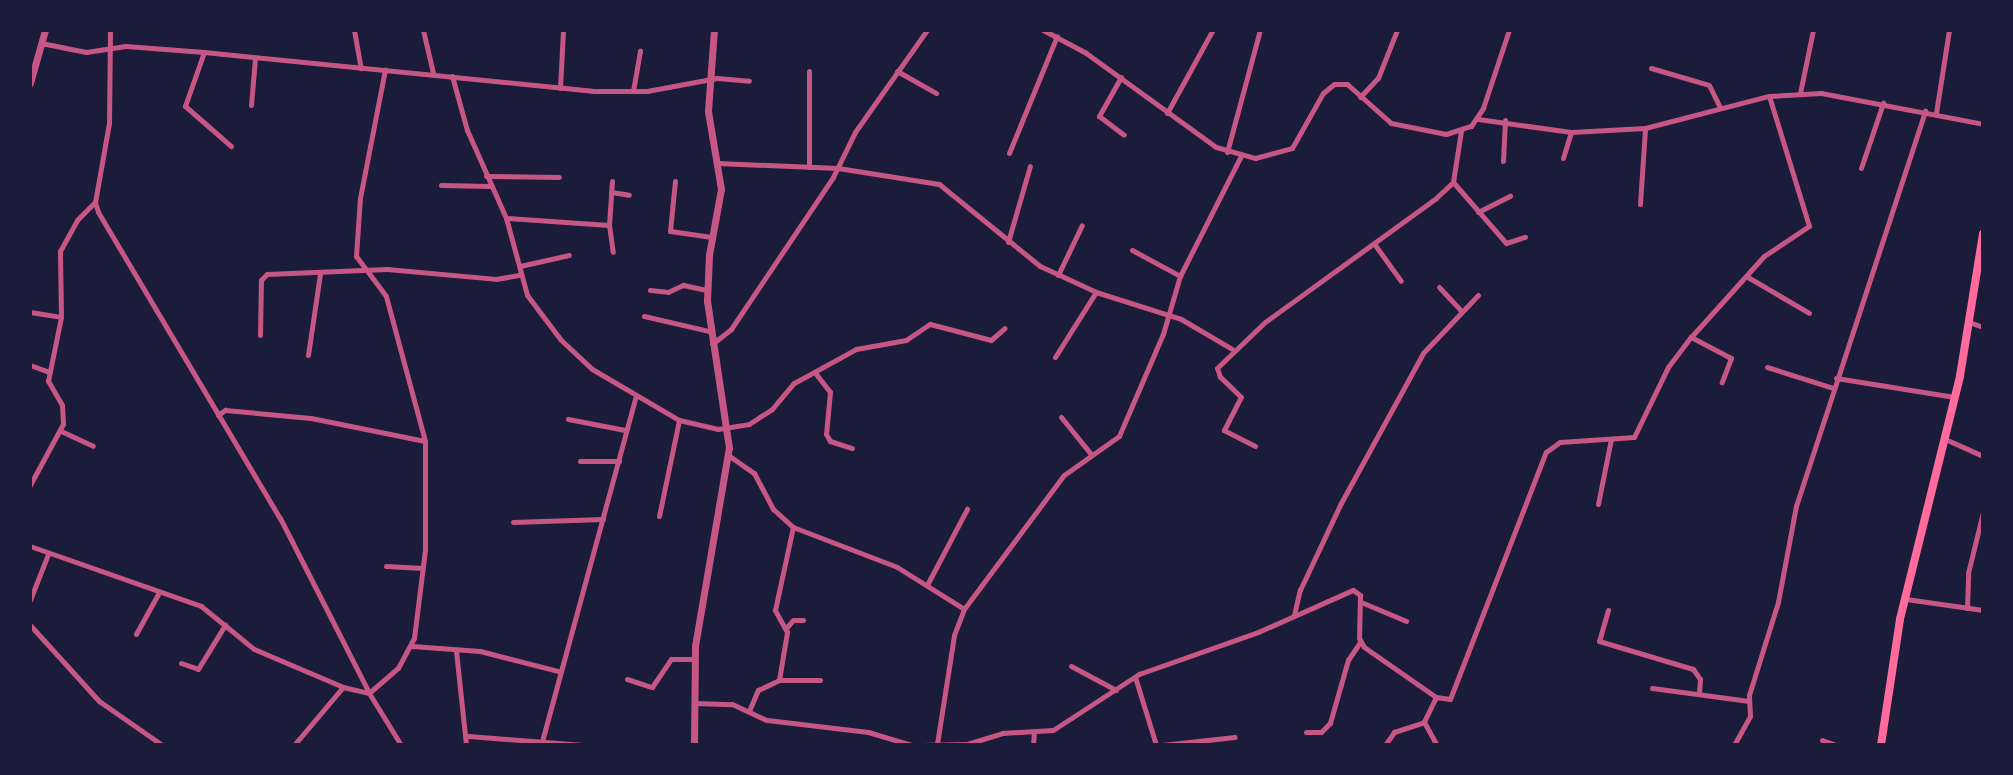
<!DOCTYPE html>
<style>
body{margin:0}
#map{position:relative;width:2013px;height:775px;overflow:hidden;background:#1b1b3a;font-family:"PT Sans",sans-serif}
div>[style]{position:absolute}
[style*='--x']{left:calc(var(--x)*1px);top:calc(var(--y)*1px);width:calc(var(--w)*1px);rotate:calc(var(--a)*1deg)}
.minor>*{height:5px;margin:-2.5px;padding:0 2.5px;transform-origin:2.5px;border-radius:2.5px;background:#c65784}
.tertiary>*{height:7px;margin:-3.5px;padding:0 3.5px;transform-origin:3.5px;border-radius:3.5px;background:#c65784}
.secondary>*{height:8px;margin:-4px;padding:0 4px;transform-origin:4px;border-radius:4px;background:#ff6b9d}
span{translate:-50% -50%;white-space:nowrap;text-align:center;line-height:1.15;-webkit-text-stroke:6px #1b1b3a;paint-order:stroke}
.frame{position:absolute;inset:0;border:32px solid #1b1b3a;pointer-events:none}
</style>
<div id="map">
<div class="minor">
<div style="--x:110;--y:30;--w:93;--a:90.6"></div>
<div style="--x:109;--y:123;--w:80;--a:100"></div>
<div style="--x:95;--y:202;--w:10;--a:73"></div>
<div style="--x:98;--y:212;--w:356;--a:59.3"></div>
<div style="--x:280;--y:518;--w:196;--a:63"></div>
<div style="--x:369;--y:693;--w:61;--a:58.4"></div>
<div style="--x:354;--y:30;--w:39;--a:80"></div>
<div style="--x:423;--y:30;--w:44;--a:76.9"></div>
<div style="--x:1043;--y:30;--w:49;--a:28.1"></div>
<div style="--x:1086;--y:53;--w:160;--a:35.9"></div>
<div style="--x:1216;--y:147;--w:41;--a:15.8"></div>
<div style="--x:1255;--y:158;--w:38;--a:-15"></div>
<div style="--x:1292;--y:148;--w:63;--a:-60.6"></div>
<div style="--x:1323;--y:93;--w:14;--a:-39"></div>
<div style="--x:1334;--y:84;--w:13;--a:0"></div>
<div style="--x:1347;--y:84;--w:59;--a:41.6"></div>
<div style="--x:1391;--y:123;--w:56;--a:11.3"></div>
<div style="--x:1446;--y:134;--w:26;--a:-18"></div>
<div style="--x:1471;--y:126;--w:22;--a:-56"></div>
<div style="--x:1483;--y:108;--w:82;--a:-71.6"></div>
<div style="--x:41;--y:43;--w:46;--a:11.3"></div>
<div style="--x:86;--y:52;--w:40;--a:-8.5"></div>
<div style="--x:126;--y:46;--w:78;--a:4.4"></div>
<div style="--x:204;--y:52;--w:390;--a:5.7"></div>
<div style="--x:592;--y:91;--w:55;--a:0"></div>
<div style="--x:647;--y:91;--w:71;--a:-10.5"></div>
<div style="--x:717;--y:78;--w:32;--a:5"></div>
<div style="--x:204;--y:52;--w:57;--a:109.4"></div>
<div style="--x:185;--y:106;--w:61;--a:41"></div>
<div style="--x:1651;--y:68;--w:60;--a:16.3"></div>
<div style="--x:1709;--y:85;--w:25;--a:64"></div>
<div style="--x:809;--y:71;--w:96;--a:90"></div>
<div style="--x:897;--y:71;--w:45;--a:29.4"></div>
<div style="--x:452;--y:76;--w:56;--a:74.5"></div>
<div style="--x:467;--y:130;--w:96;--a:66.1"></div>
<div style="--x:506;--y:218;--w:80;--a:74.7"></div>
<div style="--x:527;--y:295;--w:56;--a:52.9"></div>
<div style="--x:561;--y:340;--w:42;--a:43.1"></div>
<div style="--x:592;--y:369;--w:101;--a:30.4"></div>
<div style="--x:679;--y:420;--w:40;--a:13"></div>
<div style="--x:718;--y:429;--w:31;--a:-9"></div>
<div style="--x:749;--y:424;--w:27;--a:-33"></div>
<div style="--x:772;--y:409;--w:34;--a:-50"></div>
<div style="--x:794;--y:383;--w:71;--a:-28.7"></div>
<div style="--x:856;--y:349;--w:51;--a:-10.2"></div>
<div style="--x:906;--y:340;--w:29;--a:-34"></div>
<div style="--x:930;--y:324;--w:63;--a:14.7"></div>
<div style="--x:991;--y:340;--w:18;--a:-41"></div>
<div style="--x:1121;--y:77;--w:45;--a:119.4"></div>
<div style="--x:1099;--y:116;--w:31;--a:37"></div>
<div style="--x:560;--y:88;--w:58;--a:-87"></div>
<div style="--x:633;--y:91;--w:41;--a:-80.1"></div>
<div style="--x:1800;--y:93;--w:64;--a:-78.3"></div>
<div style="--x:1360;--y:97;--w:26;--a:-47"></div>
<div style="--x:1378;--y:78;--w:52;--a:-68.4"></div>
<div style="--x:251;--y:105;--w:47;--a:-85.1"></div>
<div style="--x:1167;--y:113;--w:94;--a:-61.2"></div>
<div style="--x:1936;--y:113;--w:84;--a:-81.1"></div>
<div style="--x:1478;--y:119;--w:94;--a:8"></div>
<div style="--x:1571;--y:132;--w:74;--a:-3.1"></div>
<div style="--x:1645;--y:128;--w:128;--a:-14.5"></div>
<div style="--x:1769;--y:96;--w:52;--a:-3.3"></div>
<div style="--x:1821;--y:93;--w:165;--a:10.8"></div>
<div style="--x:1227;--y:152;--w:126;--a:-74.9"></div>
<div style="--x:1009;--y:153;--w:126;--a:-67.7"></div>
<div style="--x:1563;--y:158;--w:27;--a:-73"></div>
<div style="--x:1503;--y:161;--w:41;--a:-87.2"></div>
<div style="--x:717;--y:163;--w:121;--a:2.4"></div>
<div style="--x:838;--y:168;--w:102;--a:9"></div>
<div style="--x:939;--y:184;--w:130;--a:39.1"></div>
<div style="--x:1040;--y:266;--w:62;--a:24.9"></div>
<div style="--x:1096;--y:292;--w:89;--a:17.6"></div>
<div style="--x:1181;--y:319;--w:59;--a:30.5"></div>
<div style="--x:1861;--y:168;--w:69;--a:-71.3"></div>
<div style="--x:486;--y:176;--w:73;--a:0.8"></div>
<div style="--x:675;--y:181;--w:50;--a:95.7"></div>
<div style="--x:670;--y:231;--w:42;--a:8.1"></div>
<div style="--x:1453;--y:182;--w:81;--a:49"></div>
<div style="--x:1506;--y:243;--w:20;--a:-18"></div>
<div style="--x:441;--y:185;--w:49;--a:1.2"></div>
<div style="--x:611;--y:192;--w:18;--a:9"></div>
<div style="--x:1640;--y:204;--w:76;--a:-86.2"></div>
<div style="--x:1478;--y:212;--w:36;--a:-27"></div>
<div style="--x:506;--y:218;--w:103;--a:3.9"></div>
<div style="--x:609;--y:225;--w:44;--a:-86.1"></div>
<div style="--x:609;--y:225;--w:27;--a:82"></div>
<div style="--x:1008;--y:242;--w:79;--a:-73.9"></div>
<div style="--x:1375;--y:245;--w:44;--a:54.2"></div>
<div style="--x:1132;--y:250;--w:55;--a:28.4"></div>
<div style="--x:520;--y:266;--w:50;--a:-12.7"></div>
<div style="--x:1058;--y:275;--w:55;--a:-64.4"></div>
<div style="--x:1746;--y:276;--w:73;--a:30.4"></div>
<div style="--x:1439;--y:287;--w:33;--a:47"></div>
<div style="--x:650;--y:290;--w:18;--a:6"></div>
<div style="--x:668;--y:292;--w:17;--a:-25"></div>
<div style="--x:683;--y:285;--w:25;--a:12"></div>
<div style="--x:30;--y:312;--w:31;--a:9"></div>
<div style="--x:644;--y:316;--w:67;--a:13"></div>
<div style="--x:1969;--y:322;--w:15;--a:20"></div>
<div style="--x:260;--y:335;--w:55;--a:-89"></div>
<div style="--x:261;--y:280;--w:8;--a:-45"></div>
<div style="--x:267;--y:274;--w:120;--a:-2.4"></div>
<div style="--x:387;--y:269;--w:109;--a:5.2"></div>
<div style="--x:496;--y:279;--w:23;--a:-10"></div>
<div style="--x:1691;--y:337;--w:45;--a:27.7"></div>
<div style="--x:1731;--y:358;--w:26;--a:111"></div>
<div style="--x:712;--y:344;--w:24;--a:-38"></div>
<div style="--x:731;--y:329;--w:183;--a:-56.1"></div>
<div style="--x:833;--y:177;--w:50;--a:-63.9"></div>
<div style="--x:855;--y:132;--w:125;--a:-54.8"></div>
<div style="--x:308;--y:355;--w:82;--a:-81.6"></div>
<div style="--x:1055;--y:357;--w:77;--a:-57.8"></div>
<div style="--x:30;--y:365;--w:20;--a:20"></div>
<div style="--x:1767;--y:367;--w:69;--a:17.7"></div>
<div style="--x:816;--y:374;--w:23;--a:52"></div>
<div style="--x:830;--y:392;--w:42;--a:95.4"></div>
<div style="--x:826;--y:434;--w:8;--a:60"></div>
<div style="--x:830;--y:441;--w:23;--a:18"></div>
<div style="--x:1836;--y:378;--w:120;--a:9.1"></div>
<div style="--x:218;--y:415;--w:9;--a:-36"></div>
<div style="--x:225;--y:410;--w:86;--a:5.3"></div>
<div style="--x:311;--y:418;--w:116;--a:11.4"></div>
<div style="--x:1061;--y:417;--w:48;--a:51"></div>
<div style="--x:568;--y:419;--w:58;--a:10.9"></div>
<div style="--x:61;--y:431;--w:35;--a:25"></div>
<div style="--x:1945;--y:439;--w:42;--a:24.1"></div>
<div style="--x:1255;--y:446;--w:35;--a:-153"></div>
<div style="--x:1224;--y:430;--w:37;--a:-63"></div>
<div style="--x:1241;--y:397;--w:29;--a:-136"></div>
<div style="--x:1220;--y:377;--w:9;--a:-108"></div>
<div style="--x:1217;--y:368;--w:66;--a:-43.8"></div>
<div style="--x:1265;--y:322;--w:211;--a:-35.9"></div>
<div style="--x:1436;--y:198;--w:23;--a:-43"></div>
<div style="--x:1453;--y:182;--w:52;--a:-81.1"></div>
<div style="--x:728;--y:455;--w:32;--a:35"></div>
<div style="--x:754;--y:473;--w:41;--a:62.2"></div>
<div style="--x:773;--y:509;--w:27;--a:42"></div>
<div style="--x:793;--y:527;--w:111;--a:21"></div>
<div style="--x:897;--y:567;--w:79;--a:32.1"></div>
<div style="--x:580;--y:461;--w:39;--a:0"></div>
<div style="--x:30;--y:485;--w:69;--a:-61.6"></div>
<div style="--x:63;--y:424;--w:19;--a:-93"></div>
<div style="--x:62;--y:405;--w:28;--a:-120"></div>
<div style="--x:48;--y:381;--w:65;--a:-78.5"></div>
<div style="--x:61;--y:317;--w:66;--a:-90.9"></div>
<div style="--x:60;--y:251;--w:35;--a:-61"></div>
<div style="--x:77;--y:220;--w:25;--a:-45"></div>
<div style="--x:1598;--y:504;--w:66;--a:-78.7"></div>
<div style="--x:659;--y:516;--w:98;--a:-78.2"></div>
<div style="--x:513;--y:522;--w:90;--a:-1.9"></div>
<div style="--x:30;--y:546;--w:181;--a:19.3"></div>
<div style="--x:201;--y:606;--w:68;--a:39.1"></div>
<div style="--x:254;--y:649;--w:97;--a:23.1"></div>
<div style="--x:343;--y:687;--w:27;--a:13"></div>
<div style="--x:369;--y:693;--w:38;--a:-41"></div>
<div style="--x:398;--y:668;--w:34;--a:-62"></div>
<div style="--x:414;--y:638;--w:89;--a:-82.9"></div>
<div style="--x:425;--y:550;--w:109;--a:-90"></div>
<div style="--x:425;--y:441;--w:150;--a:-105.1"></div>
<div style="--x:386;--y:296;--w:50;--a:-126.9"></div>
<div style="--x:356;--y:256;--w:58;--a:-86.1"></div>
<div style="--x:360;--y:198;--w:131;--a:-79"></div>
<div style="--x:386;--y:566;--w:37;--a:3"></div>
<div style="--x:928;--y:583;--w:84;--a:-62.2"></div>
<div style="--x:1906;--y:599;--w:78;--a:8.1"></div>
<div style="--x:30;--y:600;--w:49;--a:-68.6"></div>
<div style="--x:1361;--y:602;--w:49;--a:22.9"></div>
<div style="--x:1967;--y:608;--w:35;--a:-88"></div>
<div style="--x:1968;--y:573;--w:63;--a:-76.2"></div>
<div style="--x:1608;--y:610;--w:32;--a:106"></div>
<div style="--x:1599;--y:641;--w:98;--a:16.6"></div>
<div style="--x:1693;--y:669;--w:12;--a:55"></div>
<div style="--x:1700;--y:679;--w:14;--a:94"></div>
<div style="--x:1294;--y:615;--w:26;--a:-77"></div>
<div style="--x:1300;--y:590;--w:96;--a:-64.8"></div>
<div style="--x:1341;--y:503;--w:171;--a:-61.3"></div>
<div style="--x:1423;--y:353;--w:80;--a:-46.5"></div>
<div style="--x:30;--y:625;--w:103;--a:47.8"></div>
<div style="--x:99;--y:701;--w:77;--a:34.9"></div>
<div style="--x:787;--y:627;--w:9;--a:-49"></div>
<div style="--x:793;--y:620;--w:10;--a:0"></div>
<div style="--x:136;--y:634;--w:46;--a:-61.2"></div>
<div style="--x:412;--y:646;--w:68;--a:4.2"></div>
<div style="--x:480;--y:651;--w:81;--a:14.4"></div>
<div style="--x:456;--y:651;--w:95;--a:83.9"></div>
<div style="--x:181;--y:663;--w:18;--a:19"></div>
<div style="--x:198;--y:669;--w:52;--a:-58.5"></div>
<div style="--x:1071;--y:666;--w:51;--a:28.1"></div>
<div style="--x:1135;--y:677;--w:71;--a:72.8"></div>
<div style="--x:627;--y:679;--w:26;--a:18"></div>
<div style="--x:652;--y:687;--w:34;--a:-56"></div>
<div style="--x:671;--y:659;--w:22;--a:0"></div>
<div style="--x:779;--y:680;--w:41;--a:0"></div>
<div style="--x:1652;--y:688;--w:98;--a:7.6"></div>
<div style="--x:1436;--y:697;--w:28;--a:116"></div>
<div style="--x:1424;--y:722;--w:26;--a:61"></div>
<div style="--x:694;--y:703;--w:38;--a:2"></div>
<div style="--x:732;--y:704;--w:38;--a:25"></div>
<div style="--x:767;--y:720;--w:102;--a:6.8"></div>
<div style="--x:868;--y:732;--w:46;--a:16.5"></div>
<div style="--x:749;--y:711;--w:23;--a:-67"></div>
<div style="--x:758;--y:690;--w:23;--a:-25"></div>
<div style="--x:779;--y:680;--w:49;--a:-80.5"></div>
<div style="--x:787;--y:632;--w:25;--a:-119"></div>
<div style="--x:775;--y:610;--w:85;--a:-77.8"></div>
<div style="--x:1306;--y:732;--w:15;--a:0"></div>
<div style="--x:1321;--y:732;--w:13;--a:-45"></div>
<div style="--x:1330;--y:723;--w:66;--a:-74.1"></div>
<div style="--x:1348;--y:660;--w:22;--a:-56"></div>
<div style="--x:468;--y:736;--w:115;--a:4.5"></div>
<div style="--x:1822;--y:740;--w:15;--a:20"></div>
<div style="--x:937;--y:744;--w:110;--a:-81.1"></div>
<div style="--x:954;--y:635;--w:28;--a:-69"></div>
<div style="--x:964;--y:609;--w:167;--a:-53.3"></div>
<div style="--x:1064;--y:475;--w:67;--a:-35.3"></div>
<div style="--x:1119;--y:436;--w:111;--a:-66.7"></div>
<div style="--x:1163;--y:334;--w:60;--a:-73.7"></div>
<div style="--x:1180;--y:276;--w:135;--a:-63.1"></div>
<div style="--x:294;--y:745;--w:76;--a:-49.8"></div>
<div style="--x:541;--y:745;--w:360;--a:-74.8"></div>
<div style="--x:921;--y:745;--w:46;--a:-1.2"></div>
<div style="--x:967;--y:744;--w:37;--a:-17"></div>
<div style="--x:1002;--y:733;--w:51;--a:-3.4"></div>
<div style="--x:1053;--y:730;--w:103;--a:-33.1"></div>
<div style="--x:1139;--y:674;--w:126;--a:-19.4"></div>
<div style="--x:1258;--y:632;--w:104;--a:-23.9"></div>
<div style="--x:1353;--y:590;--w:9;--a:36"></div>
<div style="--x:1360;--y:595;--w:43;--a:91.3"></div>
<div style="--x:1359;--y:638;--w:10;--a:61"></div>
<div style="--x:1364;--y:647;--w:88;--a:34.8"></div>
<div style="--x:1436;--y:697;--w:14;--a:8"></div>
<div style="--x:1450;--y:699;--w:265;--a:-68.8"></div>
<div style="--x:1546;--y:452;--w:17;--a:-36"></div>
<div style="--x:1560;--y:442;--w:74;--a:-3.9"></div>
<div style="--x:1634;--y:437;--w:78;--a:-64.1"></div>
<div style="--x:1668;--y:367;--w:38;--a:-53"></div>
<div style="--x:1691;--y:337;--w:109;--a:-48"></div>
<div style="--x:1764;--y:256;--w:54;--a:-33.7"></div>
<div style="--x:1809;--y:226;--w:136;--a:-107.1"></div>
<div style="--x:1033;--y:745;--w:13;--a:-86"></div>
<div style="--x:1162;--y:745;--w:73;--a:-6.3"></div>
<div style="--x:1385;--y:745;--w:16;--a:-55"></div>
<div style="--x:1394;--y:732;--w:32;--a:-18"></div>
<div style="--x:1734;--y:745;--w:33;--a:-61"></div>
<div style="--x:1750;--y:716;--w:21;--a:-93"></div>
<div style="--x:1749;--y:695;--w:97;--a:-72.7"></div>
<div style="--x:1778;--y:602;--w:98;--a:-79.4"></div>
<div style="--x:1796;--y:506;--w:416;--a:-71.9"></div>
</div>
<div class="tertiary">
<div style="--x:30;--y:83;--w:55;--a:-74.2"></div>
<div style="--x:694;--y:745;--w:99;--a:-89.4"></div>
<div style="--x:695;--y:646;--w:201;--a:-80.3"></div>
<div style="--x:729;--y:448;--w:149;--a:-98.5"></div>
<div style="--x:707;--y:301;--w:46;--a:-87.5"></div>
<div style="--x:709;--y:255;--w:67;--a:-79.7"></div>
<div style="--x:721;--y:189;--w:79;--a:-99.5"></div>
<div style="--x:708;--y:111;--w:81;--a:-85.8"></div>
</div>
<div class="secondary">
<div style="--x:1881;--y:745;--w:127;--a:-81.4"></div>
<div style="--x:1900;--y:619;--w:250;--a:-76.1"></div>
<div style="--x:1960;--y:376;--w:144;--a:-80.8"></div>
</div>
<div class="frame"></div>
</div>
